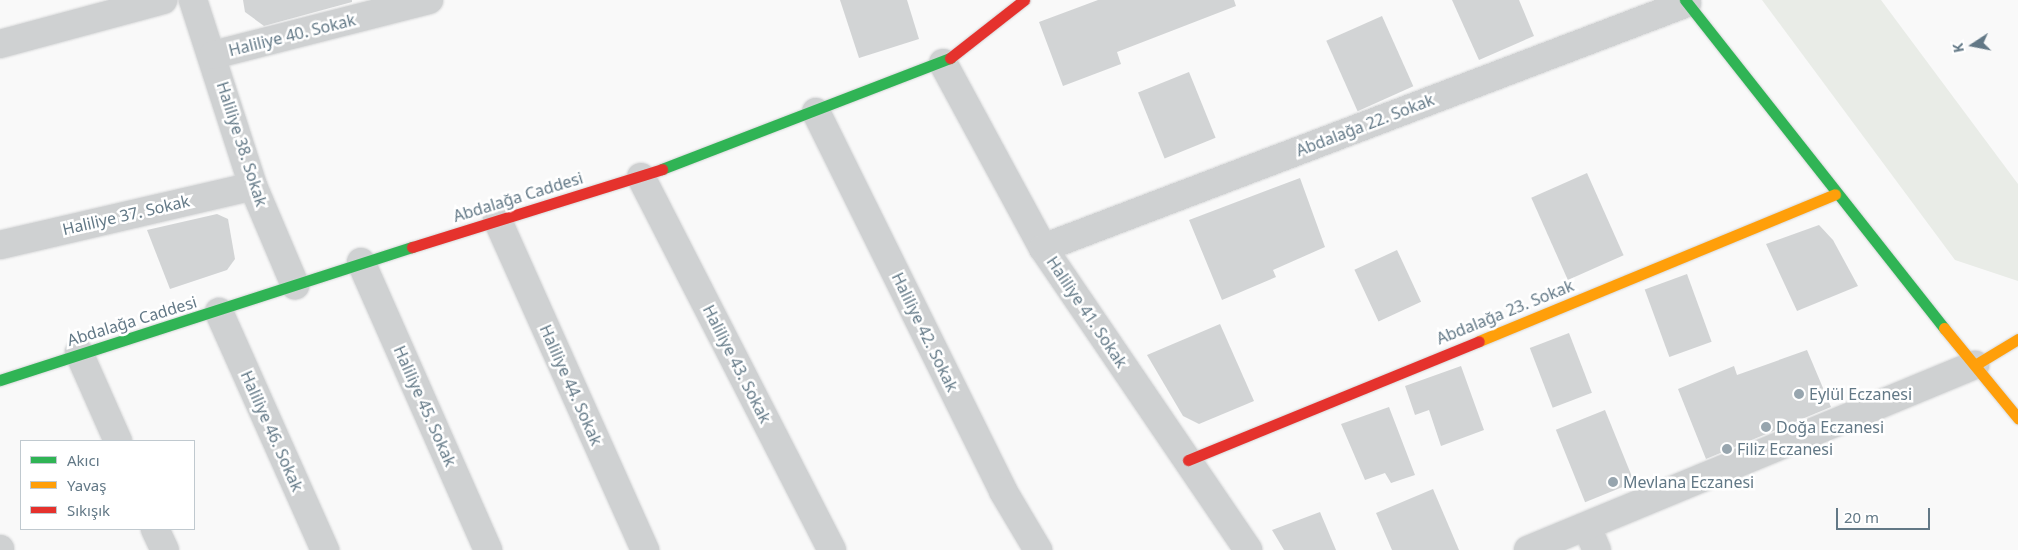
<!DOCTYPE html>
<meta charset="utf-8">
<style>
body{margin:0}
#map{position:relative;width:2018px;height:550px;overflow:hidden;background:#f9f9f9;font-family:"Noto Sans",sans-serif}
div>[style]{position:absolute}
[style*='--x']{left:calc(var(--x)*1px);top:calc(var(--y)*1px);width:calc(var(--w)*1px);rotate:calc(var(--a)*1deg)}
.green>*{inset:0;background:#e9ece7}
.building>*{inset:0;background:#d2d4d5;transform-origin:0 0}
.roads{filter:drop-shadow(0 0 1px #d6d7d8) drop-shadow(0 0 1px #d6d7d8)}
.street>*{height:28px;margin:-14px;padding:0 14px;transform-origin:14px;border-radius:14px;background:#cfd1d2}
.fast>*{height:11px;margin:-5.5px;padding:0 5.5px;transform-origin:5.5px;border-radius:5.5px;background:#30b455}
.slow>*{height:11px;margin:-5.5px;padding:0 5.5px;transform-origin:5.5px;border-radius:5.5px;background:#ff9f0a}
.jam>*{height:11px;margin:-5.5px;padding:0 5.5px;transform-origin:5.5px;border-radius:5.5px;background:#e5322d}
.dots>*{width:14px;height:14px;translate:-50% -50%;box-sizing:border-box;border:2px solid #fff;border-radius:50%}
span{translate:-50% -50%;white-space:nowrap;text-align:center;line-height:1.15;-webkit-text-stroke:5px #fff;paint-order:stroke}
.street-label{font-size:16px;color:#627886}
.poi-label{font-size:16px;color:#627886}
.left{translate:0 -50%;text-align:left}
.legend{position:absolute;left:20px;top:440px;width:175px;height:90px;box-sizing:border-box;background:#fff;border:1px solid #c0c9cf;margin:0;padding:6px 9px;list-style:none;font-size:15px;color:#627886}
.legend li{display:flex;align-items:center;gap:10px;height:25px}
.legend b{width:25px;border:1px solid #c0c9cf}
.north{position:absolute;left:1948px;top:20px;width:50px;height:50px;-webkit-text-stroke:4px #fff;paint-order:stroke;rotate:259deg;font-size:14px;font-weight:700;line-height:20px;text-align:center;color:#627886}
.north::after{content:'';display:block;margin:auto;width:18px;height:22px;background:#627886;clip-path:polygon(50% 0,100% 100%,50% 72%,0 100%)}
.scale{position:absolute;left:1836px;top:508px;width:94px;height:22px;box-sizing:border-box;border:2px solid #627886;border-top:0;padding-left:6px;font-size:15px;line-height:18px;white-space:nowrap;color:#627886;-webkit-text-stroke:4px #fff;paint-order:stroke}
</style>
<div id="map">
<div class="green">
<div style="clip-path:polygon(1762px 0,1881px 0,2018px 184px,2018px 281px,1955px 260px)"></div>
</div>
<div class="building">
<div style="clip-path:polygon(243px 0,352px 0,352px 2px,264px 26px,245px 12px)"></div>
<div style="clip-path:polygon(840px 0,907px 0,919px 39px,859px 58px)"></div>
<div style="clip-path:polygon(1098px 0,1234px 0,1236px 6px,1117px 52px,1121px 64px,1063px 86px,1039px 22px)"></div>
<div style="clip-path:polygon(1452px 0,1519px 0,1534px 36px,1479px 60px)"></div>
<div style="left:1382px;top:16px;width:77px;height:61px;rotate:66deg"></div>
<div style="left:1189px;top:72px;width:71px;height:55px;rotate:68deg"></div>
<div style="left:1587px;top:173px;width:90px;height:61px;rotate:66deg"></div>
<div style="clip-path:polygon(1300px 178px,1325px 247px,1273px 270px,1276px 277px,1222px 300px,1189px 220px)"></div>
<div style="clip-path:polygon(217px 214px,228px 219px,235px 259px,227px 270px,170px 289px,147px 230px)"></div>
<div style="clip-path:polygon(1819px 225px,1833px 240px,1858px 286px,1797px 311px,1766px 244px)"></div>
<div style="left:1397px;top:250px;width:57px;height:47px;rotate:65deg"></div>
<div style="left:1687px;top:274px;width:72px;height:45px;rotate:70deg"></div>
<div style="clip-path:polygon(1220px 324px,1254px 401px,1199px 424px,1183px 416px,1147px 355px)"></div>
<div style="left:1569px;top:333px;width:64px;height:42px;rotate:69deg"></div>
<div style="clip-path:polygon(1807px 350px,1831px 407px,1706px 459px,1678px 389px,1734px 366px,1737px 375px)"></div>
<div style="clip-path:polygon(1461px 366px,1484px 430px,1441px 446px,1429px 410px,1415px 415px,1405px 386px)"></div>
<div style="clip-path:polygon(1389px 407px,1415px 475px,1391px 483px,1385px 473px,1365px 480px,1341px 424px)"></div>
<div style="left:1605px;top:410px;width:78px;height:53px;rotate:68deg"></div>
<div style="clip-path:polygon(1433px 489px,1459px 550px,1392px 550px,1376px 513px)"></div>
<div style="clip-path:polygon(1320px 512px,1336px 550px,1284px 550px,1272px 530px)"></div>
</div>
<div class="roads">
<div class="street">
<div style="--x:193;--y:0;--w:195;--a:72.1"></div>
<div style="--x:253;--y:186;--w:108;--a:67"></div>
<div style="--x:0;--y:44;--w:169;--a:-15.1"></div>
<div style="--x:213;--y:55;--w:223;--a:-14.3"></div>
<div style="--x:943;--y:63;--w:210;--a:61.6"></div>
<div style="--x:1043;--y:248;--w:365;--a:55.8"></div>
<div style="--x:816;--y:112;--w:423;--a:63.7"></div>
<div style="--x:1003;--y:491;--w:69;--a:59.3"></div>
<div style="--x:641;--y:177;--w:419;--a:62.9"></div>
<div style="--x:497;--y:219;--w:363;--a:65.9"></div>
<div style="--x:0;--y:245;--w:260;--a:-13.1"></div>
<div style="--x:1043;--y:248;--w:689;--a:-20.83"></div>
<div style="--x:361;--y:262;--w:315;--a:66.2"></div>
<div style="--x:219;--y:312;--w:261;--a:66"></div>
<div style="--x:79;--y:353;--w:96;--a:66.1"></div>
<div style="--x:1587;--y:527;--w:25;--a:67"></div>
<div style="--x:155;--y:529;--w:23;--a:65"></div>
<div style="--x:0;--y:549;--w:1;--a:90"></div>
<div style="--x:1528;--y:550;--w:484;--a:-22.5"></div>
</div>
<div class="fast">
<div style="--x:1685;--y:0;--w:418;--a:51.7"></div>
<div style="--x:662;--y:169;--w:309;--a:-21.1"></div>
<div style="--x:0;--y:380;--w:433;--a:-17.9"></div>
</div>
<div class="slow">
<div style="--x:1944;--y:328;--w:117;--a:50.6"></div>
<div style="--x:1479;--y:341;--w:385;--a:-22.4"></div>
<div style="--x:1975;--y:365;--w:50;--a:-31.2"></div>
</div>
<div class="jam">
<div style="--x:950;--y:58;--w:94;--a:-38.1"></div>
<div style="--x:412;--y:247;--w:262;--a:-17.3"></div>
<div style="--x:1188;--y:460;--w:314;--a:-22.2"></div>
</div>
</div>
<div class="dots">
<div style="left:1799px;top:394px;background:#97a5ae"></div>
<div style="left:1766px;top:427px;background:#97a5ae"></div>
<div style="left:1727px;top:449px;background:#97a5ae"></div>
<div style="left:1613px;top:482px;background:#97a5ae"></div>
</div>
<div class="street-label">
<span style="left:292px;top:35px;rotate:-14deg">Haliliye 40. Sokak</span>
<span style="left:1365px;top:125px;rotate:-21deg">Abdalağa 22. Sokak</span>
<span style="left:242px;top:144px;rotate:72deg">Haliliye 38. Sokak</span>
<span style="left:518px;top:197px;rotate:-17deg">Abdalağa Caddesi</span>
<span style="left:126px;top:215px;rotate:-13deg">Haliliye 37. Sokak</span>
<span style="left:1087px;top:312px;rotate:56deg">Haliliye 41. Sokak</span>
<span style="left:1505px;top:312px;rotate:-22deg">Abdalağa 23. Sokak</span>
<span style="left:132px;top:321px;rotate:-17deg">Abdalağa Caddesi</span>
<span style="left:925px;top:332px;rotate:64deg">Haliliye 42. Sokak</span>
<span style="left:737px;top:364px;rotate:63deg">Haliliye 43. Sokak</span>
<span style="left:571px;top:385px;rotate:66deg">Haliliye 44. Sokak</span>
<span style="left:425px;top:406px;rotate:66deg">Haliliye 45. Sokak</span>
<span style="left:272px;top:431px;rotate:66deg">Haliliye 46. Sokak</span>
</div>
<div class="poi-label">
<span class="left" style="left:1809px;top:394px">Eylül Eczanesi</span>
<span class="left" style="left:1776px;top:427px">Doğa Eczanesi</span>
<span class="left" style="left:1737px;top:449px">Filiz Eczanesi</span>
<span class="left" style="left:1623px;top:482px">Mevlana Eczanesi</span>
</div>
<ul class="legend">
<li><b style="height:6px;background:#30b455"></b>Akıcı</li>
<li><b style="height:6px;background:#ff9f0a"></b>Yavaş</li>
<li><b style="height:6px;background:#e5322d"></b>Sıkışık</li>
</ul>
<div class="north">K</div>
<div class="scale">20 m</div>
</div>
